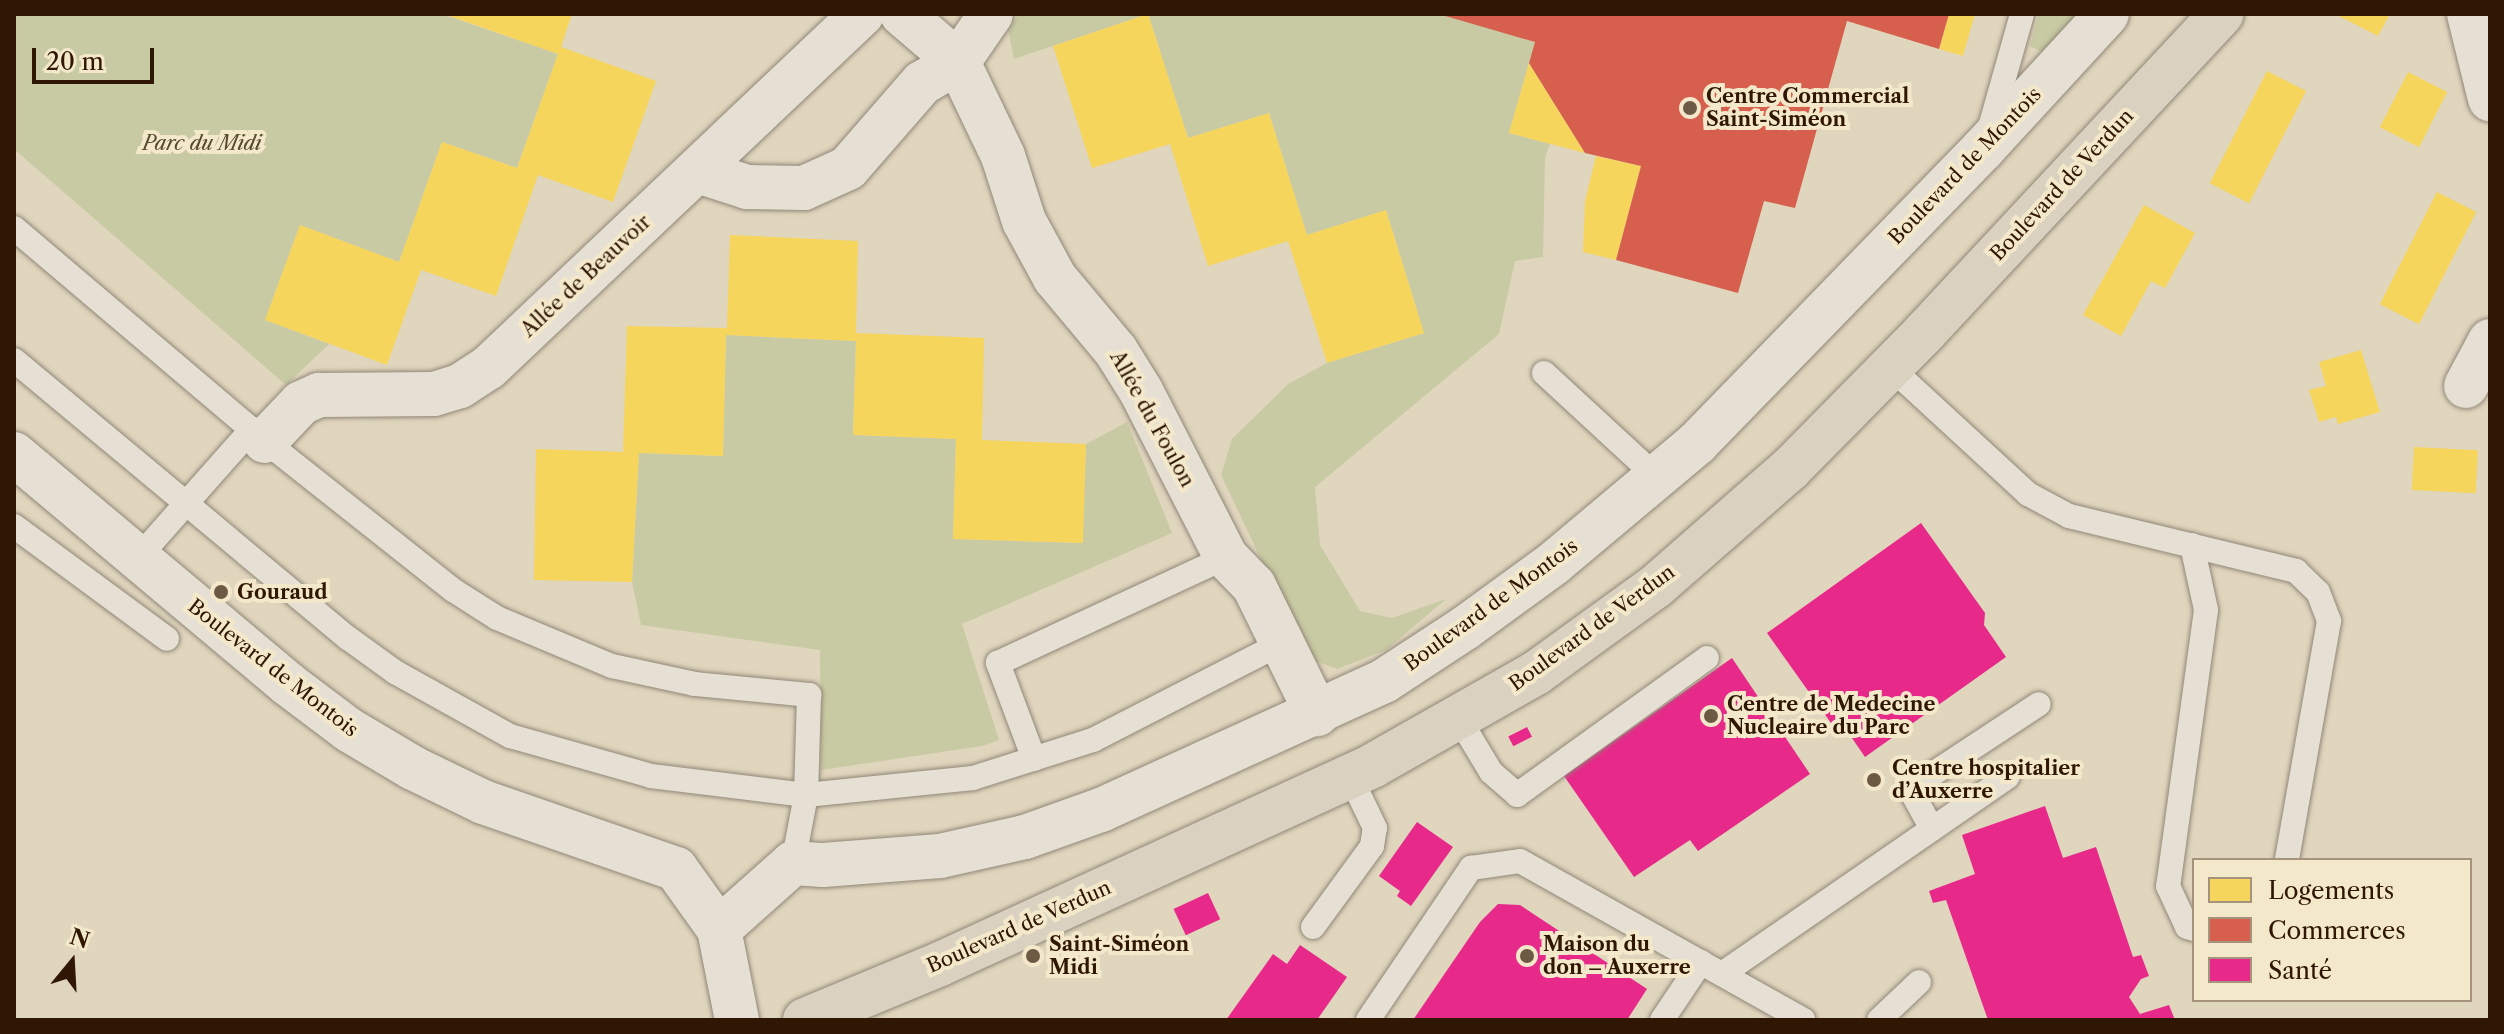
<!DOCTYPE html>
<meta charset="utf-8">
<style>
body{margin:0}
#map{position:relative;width:2504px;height:1034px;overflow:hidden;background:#e0d5bd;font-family:"Libre Caslon Text",serif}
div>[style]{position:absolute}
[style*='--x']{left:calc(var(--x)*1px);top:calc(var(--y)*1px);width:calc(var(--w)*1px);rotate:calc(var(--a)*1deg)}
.green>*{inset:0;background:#c8caa3}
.homes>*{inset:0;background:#f6d55c;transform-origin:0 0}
.shops>*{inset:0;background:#d6604d}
.health>*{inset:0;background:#e7298a;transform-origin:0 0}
.roads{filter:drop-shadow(0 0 2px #908777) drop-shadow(0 0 2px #908777)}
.service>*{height:24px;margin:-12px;padding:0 12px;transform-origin:12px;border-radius:12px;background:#e6e0d4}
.minor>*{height:44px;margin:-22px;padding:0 22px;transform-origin:22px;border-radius:22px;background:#e6e0d4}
.primary>*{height:44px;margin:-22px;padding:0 22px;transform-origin:22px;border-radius:22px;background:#dad1c0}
.dots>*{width:22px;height:22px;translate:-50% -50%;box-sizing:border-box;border:4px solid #f4e8cb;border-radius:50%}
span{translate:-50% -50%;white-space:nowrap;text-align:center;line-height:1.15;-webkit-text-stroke:8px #f4e8cb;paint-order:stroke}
.poi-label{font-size:20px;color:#2f1703;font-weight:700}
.left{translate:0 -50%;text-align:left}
.park-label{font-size:20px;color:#574a2c;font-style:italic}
.street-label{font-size:20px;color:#2f1703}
.frame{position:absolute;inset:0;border:16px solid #2f1703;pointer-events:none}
.legend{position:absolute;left:2192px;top:858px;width:280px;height:144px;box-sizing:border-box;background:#f4e8cb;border:2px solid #a5947b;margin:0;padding:10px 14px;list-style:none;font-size:24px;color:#2f1703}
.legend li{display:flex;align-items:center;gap:16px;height:40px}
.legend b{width:40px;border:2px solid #a5947b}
.north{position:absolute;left:32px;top:922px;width:80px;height:80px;-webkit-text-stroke:6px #f4e8cb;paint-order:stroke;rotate:18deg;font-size:22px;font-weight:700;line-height:32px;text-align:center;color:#2f1703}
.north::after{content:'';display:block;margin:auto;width:28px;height:36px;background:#2f1703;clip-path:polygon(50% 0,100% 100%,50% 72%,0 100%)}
.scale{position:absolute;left:32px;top:48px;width:122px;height:36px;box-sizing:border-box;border:4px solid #2f1703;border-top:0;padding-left:10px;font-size:24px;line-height:28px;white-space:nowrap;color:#2f1703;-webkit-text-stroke:6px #f4e8cb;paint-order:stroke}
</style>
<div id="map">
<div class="green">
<div style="clip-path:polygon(14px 14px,442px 14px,558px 54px,517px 168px,442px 142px,399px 262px,300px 225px,265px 320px,329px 344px,286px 385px,14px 149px)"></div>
<div style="clip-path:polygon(1019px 14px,1447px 14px,1535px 42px,1509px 133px,1550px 144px,1545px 157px,1543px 257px,1515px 261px,1499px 334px,1315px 487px,1320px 545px,1360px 611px,1392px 618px,1446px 599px,1386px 650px,1337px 669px,1308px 658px,1221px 475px,1232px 439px,1288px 384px,1327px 363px,1424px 333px,1386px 210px,1307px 235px,1269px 113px,1188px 138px,1148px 14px,1014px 59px,1008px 30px)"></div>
<div style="clip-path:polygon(2039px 14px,2078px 14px,2042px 52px,2030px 46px)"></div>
<div style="clip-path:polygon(726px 335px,856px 341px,853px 435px,956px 439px,953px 539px,1082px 543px,1086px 444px,1127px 422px,1172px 533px,962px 624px,999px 740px,982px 746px,821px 770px,820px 650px,641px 625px,632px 582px,639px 453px,723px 456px)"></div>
</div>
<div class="homes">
<div style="clip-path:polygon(444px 14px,572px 14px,561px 47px,656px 81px,613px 202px,538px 175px,496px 296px,421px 270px,387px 365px,265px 320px,300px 225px,399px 262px,442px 142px,517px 168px,558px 54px)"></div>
<div style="clip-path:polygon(1148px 14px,1188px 138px,1269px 113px,1307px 235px,1386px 210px,1424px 333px,1327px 363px,1288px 241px,1208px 266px,1170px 144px,1092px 168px,1053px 46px)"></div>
<div style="clip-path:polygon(1949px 14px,1975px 14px,1963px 56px,1939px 49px)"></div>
<div style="clip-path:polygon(2335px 14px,2390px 14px,2378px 36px)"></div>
<div style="clip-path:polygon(1529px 63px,1585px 153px,1509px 133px)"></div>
<div style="left:2267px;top:71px;width:44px;height:126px;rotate:27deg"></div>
<div style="left:2408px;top:72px;width:44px;height:62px;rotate:27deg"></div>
<div style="clip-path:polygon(1596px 156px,1641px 166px,1616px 260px,1583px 252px,1585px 201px)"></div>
<div style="left:2437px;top:192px;width:44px;height:126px;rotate:27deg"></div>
<div style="clip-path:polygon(2144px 205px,2195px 233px,2165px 288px,2151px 281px,2121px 336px,2083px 315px)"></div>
<div style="clip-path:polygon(730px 235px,858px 241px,856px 333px,984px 338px,982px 440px,1086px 444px,1083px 543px,953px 539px,956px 439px,853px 435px,856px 341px,726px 335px,723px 456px,639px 453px,632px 582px,534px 580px,536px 449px,623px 452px,627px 326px,727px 328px)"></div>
<div style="clip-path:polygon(2361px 350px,2380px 412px,2338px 424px,2336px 417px,2319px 422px,2309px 390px,2326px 386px,2319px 362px)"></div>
<div style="left:2414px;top:447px;width:64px;height:43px;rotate:3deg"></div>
</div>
<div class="shops">
<div style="clip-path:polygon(1949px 14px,1939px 49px,1847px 21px,1795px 208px,1764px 201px,1738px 293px,1616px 260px,1641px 166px,1585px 153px,1529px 63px,1535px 42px,1442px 15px)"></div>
</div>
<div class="health">
<div style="clip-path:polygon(1921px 523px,1985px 613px,1984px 625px,2006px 657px,1865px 757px,1843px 725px,1831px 723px,1767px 633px)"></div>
<div style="clip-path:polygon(1732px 658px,1810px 774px,1698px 851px,1690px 840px,1634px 877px,1564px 776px)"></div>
<div style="left:1527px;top:727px;width:11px;height:21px;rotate:63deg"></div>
<div style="clip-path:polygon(2045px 806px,2063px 858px,2096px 847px,2133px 957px,2141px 955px,2149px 976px,2141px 979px,2129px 997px,2140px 1014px,2169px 1005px,2175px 1020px,1988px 1020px,1946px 900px,1933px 903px,1929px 891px,1975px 874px,1962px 835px)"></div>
<div style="clip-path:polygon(1417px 822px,1453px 847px,1411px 906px,1397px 896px,1400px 891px,1379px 876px)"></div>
<div style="left:1208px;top:893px;width:29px;height:38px;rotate:65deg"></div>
<div style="clip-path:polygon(1498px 904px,1520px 905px,1647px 989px,1627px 1020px,1413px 1020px,1480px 922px)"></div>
<div style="clip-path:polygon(1300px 945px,1347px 977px,1317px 1020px,1226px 1020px,1273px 954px,1287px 964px)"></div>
</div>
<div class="roads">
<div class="service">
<div style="--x:1989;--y:131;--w:122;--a:-74.2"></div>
<div style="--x:14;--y:228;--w:329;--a:40.3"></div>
<div style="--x:265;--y:441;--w:240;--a:38.4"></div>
<div style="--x:453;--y:590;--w:52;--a:32.5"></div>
<div style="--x:497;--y:618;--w:125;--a:22.7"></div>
<div style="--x:612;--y:666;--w:85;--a:12.2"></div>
<div style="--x:695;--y:684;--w:115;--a:5.5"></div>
<div style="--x:809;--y:695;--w:100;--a:91.7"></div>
<div style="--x:806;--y:795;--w:69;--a:100.8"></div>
<div style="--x:14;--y:360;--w:435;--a:39.8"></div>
<div style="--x:348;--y:638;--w:58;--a:35.9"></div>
<div style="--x:395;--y:672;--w:132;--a:29.1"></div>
<div style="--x:510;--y:736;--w:147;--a:15.8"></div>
<div style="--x:651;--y:776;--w:156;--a:7"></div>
<div style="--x:806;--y:795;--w:168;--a:-5.8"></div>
<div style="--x:973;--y:778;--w:126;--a:-17.6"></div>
<div style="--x:1093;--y:740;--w:212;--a:-27.2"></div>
<div style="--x:1890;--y:367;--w:188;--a:42.6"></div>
<div style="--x:2028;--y:494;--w:47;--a:28.2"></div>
<div style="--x:2069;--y:516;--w:234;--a:13.6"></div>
<div style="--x:2296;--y:571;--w:30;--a:44"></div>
<div style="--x:2318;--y:592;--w:31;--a:69"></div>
<div style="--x:2329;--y:621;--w:243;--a:100"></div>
<div style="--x:1544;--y:373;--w:156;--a:42.7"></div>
<div style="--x:14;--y:526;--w:190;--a:36.4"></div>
<div style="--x:2192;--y:545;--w:66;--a:77.8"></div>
<div style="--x:2206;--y:610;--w:279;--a:97.8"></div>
<div style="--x:2168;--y:886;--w:45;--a:65.1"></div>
<div style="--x:2187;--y:927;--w:7;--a:16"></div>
<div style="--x:137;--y:559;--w:174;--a:-48.5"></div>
<div style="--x:1458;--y:717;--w:64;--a:59"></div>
<div style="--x:1491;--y:772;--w:35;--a:41"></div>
<div style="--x:1517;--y:795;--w:234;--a:-35.8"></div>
<div style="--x:1034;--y:759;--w:103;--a:-110.6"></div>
<div style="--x:998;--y:663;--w:251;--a:-24.9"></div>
<div style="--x:1932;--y:829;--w:46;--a:-118.8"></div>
<div style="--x:1910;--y:789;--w:154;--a:-33.4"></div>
<div style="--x:1313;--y:927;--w:100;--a:-53.9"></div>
<div style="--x:1372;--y:846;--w:18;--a:-81"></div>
<div style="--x:1375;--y:828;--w:58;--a:-115.7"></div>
<div style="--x:1722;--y:974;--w:347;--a:-34.6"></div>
<div style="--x:1368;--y:1020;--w:184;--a:-55.9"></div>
<div style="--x:1471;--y:868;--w:49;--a:-8.1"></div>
<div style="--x:1520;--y:861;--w:325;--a:29.3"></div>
<div style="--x:1662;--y:1020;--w:70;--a:-56.1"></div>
<div style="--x:1879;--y:1020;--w:55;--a:-43.5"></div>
</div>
<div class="minor">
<div style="--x:902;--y:14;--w:74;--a:40.6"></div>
<div style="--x:958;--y:62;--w:104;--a:64.4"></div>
<div style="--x:1003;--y:156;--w:68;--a:72.1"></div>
<div style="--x:1024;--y:221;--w:65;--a:61.5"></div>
<div style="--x:1055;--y:278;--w:95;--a:50.1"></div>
<div style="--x:1116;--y:351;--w:47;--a:58"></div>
<div style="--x:1141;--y:391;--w:186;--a:62.9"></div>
<div style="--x:1226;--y:557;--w:40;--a:46"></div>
<div style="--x:1254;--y:586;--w:143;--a:63.8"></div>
<div style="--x:2469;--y:14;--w:88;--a:76.1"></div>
<div style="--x:698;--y:171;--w:52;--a:18.1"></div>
<div style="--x:747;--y:187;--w:57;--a:1"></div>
<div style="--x:804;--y:188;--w:48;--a:-24.4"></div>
<div style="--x:848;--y:168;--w:113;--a:-49"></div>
<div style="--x:922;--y:83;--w:42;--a:-30.3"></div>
<div style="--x:958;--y:62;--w:58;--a:-55.5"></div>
<div style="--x:2466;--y:386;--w:51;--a:-61.9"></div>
<div style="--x:265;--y:441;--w:52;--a:-46.5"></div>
<div style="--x:301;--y:403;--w:20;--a:-24"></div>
<div style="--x:319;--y:395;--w:115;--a:-0.5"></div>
<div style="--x:434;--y:394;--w:27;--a:-17"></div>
<div style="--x:460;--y:386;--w:33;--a:-33"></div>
<div style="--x:488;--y:368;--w:515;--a:-43.43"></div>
<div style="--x:14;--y:454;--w:358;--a:40"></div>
<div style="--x:288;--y:684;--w:76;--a:37"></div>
<div style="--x:349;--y:730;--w:74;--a:30.7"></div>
<div style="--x:413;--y:768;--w:78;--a:25.9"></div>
<div style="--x:483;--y:802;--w:204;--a:19.1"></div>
<div style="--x:676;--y:869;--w:74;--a:54.4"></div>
<div style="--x:719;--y:929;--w:93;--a:78.8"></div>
<div style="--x:719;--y:929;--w:99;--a:-41.7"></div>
<div style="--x:793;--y:863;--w:30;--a:4"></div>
<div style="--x:823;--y:865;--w:117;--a:-4.4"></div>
<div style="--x:940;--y:856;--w:87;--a:-12.6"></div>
<div style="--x:1025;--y:837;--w:81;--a:-19.6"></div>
<div style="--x:1101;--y:810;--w:311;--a:-24.5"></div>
<div style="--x:1384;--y:681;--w:97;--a:-33.2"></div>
<div style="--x:1465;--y:628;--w:110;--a:-36.1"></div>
<div style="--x:1554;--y:563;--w:187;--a:-40"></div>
<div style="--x:1697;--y:443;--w:410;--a:-45.8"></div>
<div style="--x:1983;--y:149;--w:183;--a:-47.4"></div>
</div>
<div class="primary">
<div style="--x:805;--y:1020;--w:146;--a:-22.5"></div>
<div style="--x:940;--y:964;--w:477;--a:-24.6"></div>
<div style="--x:1374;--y:765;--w:186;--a:-29.6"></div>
<div style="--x:1536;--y:673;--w:147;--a:-35.9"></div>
<div style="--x:1655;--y:587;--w:179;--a:-41.2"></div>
<div style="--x:1790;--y:469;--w:192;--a:-45.4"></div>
<div style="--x:1925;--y:332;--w:435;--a:-47"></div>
</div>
</div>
<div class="dots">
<div style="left:1690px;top:108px;background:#6d5a44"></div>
<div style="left:221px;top:592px;background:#6d5a44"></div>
<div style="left:1711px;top:716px;background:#6d5a44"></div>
<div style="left:1874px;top:780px;background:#6d5a44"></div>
<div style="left:1033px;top:956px;background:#6d5a44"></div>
<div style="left:1527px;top:956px;background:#6d5a44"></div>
</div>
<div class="poi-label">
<span class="left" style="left:1706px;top:108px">Centre Commercial<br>Saint-Siméon</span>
<span class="left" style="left:237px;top:592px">Gouraud</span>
<span class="left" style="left:1727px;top:716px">Centre de Medecine<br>Nucleaire du Parc</span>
<span class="left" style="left:1892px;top:780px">Centre hospitalier<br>d’Auxerre</span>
<span class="left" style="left:1049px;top:956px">Saint-Siméon<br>Midi</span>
<span class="left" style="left:1543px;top:956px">Maison du<br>don – Auxerre</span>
</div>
<div class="park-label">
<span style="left:202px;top:143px">Parc du Midi</span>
</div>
<div class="street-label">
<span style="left:1965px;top:166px;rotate:-46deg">Boulevard de Montois</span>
<span style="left:2062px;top:185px;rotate:-47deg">Boulevard de Verdun</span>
<span style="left:586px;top:276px;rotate:-43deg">Allée de Beauvoir</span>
<span style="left:1152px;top:419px;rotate:61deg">Allée du Foulon</span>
<span style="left:1491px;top:605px;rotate:-36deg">Boulevard de Montois</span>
<span style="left:1592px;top:628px;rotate:-36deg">Boulevard de Verdun</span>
<span style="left:273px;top:668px;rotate:38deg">Boulevard de Montois</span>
<span style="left:1019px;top:927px;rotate:-24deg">Boulevard de Verdun</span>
</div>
<div class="frame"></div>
<ul class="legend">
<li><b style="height:22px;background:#f6d55c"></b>Logements</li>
<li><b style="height:22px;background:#d6604d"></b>Commerces</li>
<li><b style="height:22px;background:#e7298a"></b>Santé</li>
</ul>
<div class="north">N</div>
<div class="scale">20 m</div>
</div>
